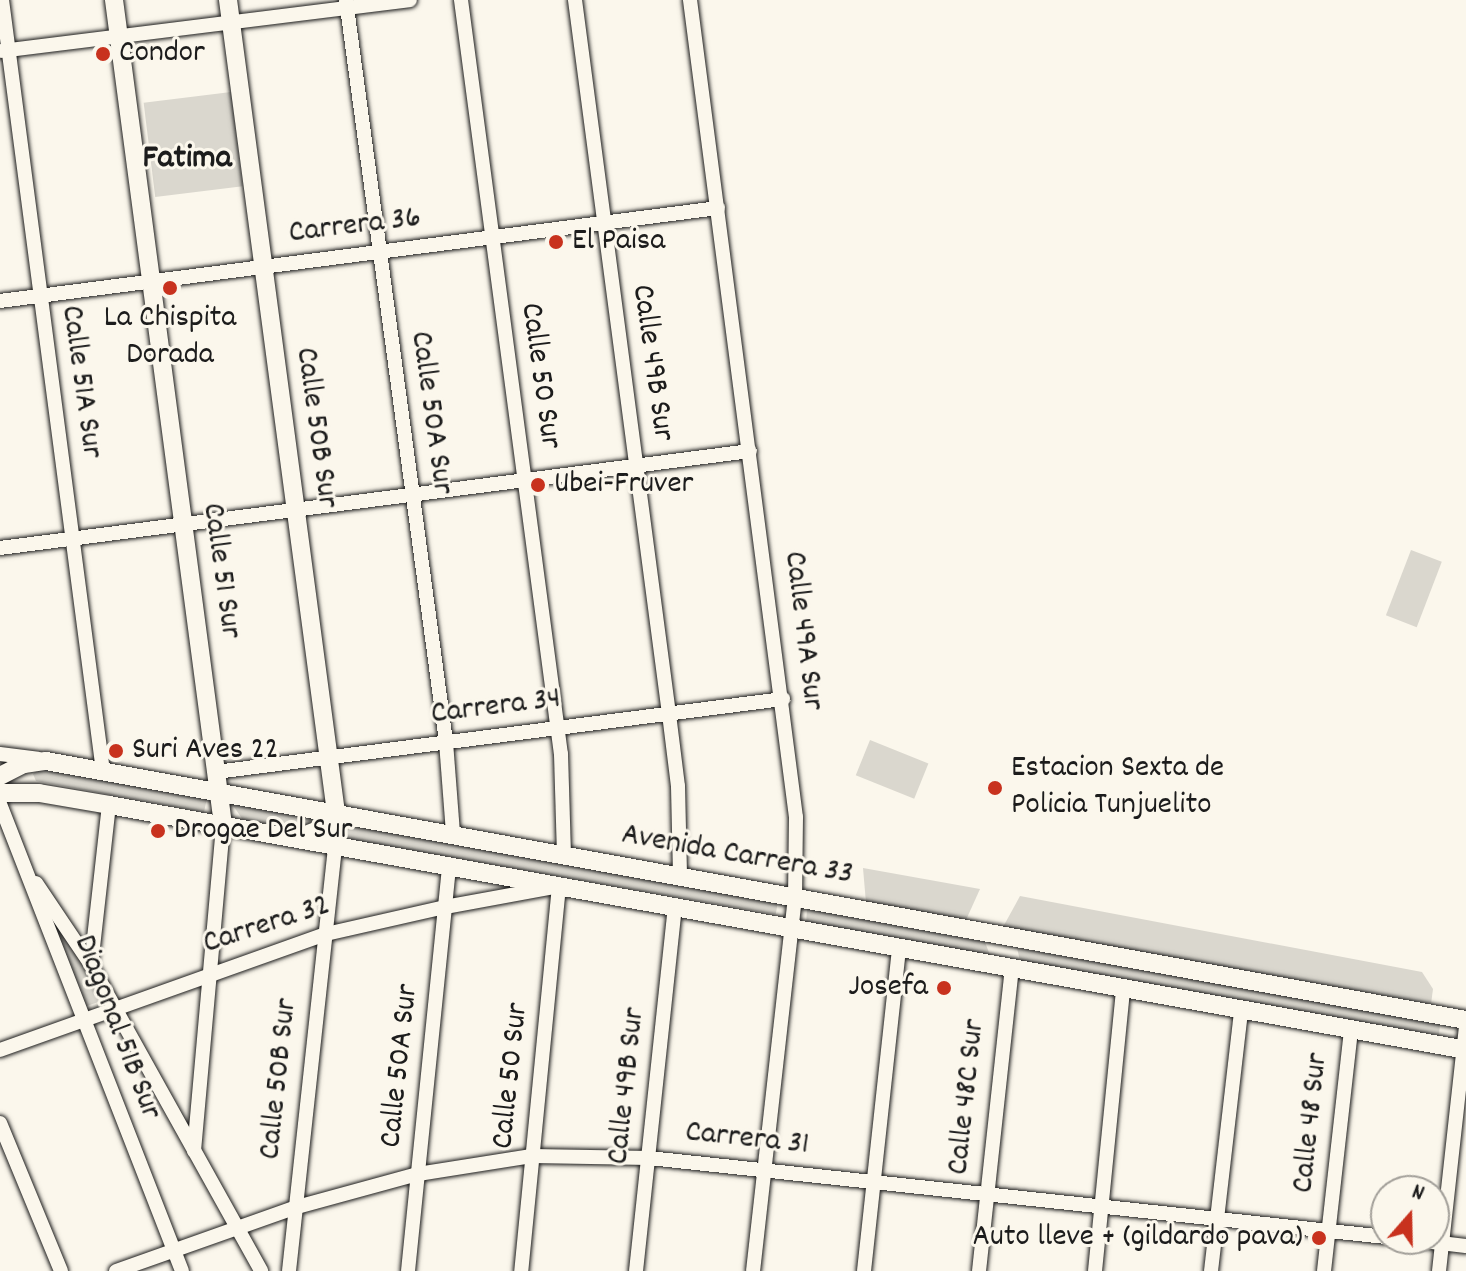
<!DOCTYPE html>
<style>
body{margin:0}
#map{position:relative;width:1466px;height:1271px;overflow:hidden;background:#fbf7ec;font-family:Dekko,sans-serif}
div>[style]{position:absolute}
[style*='--x']{left:calc(var(--x)*1px);top:calc(var(--y)*1px);width:calc(var(--w)*1px);rotate:calc(var(--a)*1deg)}
.green>*{inset:0;background:#dad7ce;transform-origin:0 0}
.roads{filter:drop-shadow(0 0 2px #1c1c1c) drop-shadow(0 0 2px #1c1c1c)}
.minor>*{height:14px;margin:-7px;padding:0 7px;transform-origin:7px;border-radius:7px;background:#fbf7ec}
.major>*{height:18px;margin:-9px;padding:0 9px;transform-origin:9px;border-radius:9px;background:#fbf7ec}
.dots>*{width:22px;height:22px;translate:-50% -50%;box-sizing:border-box;border:4px solid #fbf7ec;border-radius:50%}
span{translate:-50% -50%;white-space:nowrap;text-align:center;line-height:1.15;-webkit-text-stroke:6px #fbf7ec;paint-order:stroke}
.poi-label{font-size:32px;color:#1c1c1c}
.left{translate:0 -50%;text-align:left}
.right{translate:-100% -50%;text-align:right}
.street-label{font-size:32px;color:#1c1c1c}
.neighbourhood-label{font-size:34px;color:#1c1c1c;font-weight:700}
.north{position:absolute;left:1370px;top:1175px;width:80px;height:80px;box-sizing:border-box;background:#fbf7ec;border:2px solid #a29f99;border-radius:50%;rotate:20deg;font-size:22px;font-weight:700;line-height:32px;text-align:center;color:#1c1c1c}
.north::after{content:'';display:block;margin:auto;width:28px;height:36px;background:#c8321e;clip-path:polygon(50% 0,100% 100%,50% 72%,0 100%)}
</style>
<div id="map">
<div class="green">
<div style="left:231px;top:92px;width:95px;height:88px;rotate:83deg"></div>
<div style="left:1411px;top:550px;width:33px;height:70px;rotate:21deg"></div>
<div style="left:870px;top:740px;width:63px;height:38px;rotate:22deg"></div>
<div style="clip-path:polygon(39px 768px,207px 798px,204px 812px,36px 781px,33px 774px)"></div>
<div style="clip-path:polygon(232px 804px,322px 819px,306px 829px,243px 820px)"></div>
<div style="left:344px;top:823px;width:441px;height:15px;rotate:10deg"></div>
<div style="clip-path:polygon(863px 868px,980px 889px,966px 920px,866px 903px)"></div>
<div style="clip-path:polygon(40px 891px,104px 1000px,84px 1007px)"></div>
<div style="clip-path:polygon(1020px 896px,1422px 972px,1433px 989px,1431px 1004px,1003px 927px)"></div>
<div style="clip-path:polygon(807px 909px,985px 942px,991px 958px,806px 926px)"></div>
<div style="clip-path:polygon(1017px 948px,1440px 1023px,1439px 1035px,1021px 965px)"></div>
</div>
<div class="roads">
<div class="minor">
<div style="--x:2;--y:0;--w:778;--a:82.54"></div>
<div style="--x:346;--y:0;--w:749;--a:82.32"></div>
<div style="--x:446;--y:742;--w:92;--a:85.6"></div>
<div style="--x:461;--y:0;--w:761;--a:82.45"></div>
<div style="--x:561;--y:754;--w:101;--a:88.3"></div>
<div style="--x:575;--y:0;--w:720;--a:82.5"></div>
<div style="--x:669;--y:714;--w:73;--a:82.9"></div>
<div style="--x:678;--y:786;--w:90;--a:88.7"></div>
<div style="--x:690;--y:0;--w:824;--a:82.61"></div>
<div style="--x:796;--y:817;--w:80;--a:90.7"></div>
<div style="--x:795;--y:897;--w:376;--a:96.4"></div>
<div style="--x:1;--y:51;--w:412;--a:-7.1"></div>
<div style="--x:0;--y:301;--w:724;--a:-7.38"></div>
<div style="--x:0;--y:548;--w:756;--a:-7.37"></div>
<div style="--x:0;--y:754;--w:38;--a:7"></div>
<div style="--x:216;--y:772;--w:572;--a:-7.34"></div>
<div style="--x:0;--y:804;--w:501;--a:68.71"></div>
<div style="--x:36;--y:883;--w:99;--a:56.1"></div>
<div style="--x:91;--y:965;--w:350;--a:60.9"></div>
<div style="--x:91;--y:965;--w:161;--a:-83.6"></div>
<div style="--x:0;--y:1050;--w:346;--a:-19.6"></div>
<div style="--x:326;--y:934;--w:122;--a:-12.8"></div>
<div style="--x:445;--y:907;--w:116;--a:-10.4"></div>
<div style="--x:559;--y:886;--w:387;--a:95.6"></div>
<div style="--x:0;--y:1123;--w:160;--a:67.6"></div>
<div style="--x:194;--y:1151;--w:327;--a:-84.9"></div>
<div style="--x:1407;--y:1239;--w:59;--a:6.8"></div>
<div style="--x:116;--y:1271;--w:192;--a:-19.5"></div>
<div style="--x:297;--y:1207;--w:125;--a:-15.3"></div>
<div style="--x:418;--y:1174;--w:115;--a:-9"></div>
<div style="--x:532;--y:1156;--w:117;--a:1"></div>
<div style="--x:649;--y:1158;--w:741;--a:6.12"></div>
<div style="--x:289;--y:1271;--w:428;--a:-83.8"></div>
<div style="--x:408;--y:1271;--w:407;--a:-84.2"></div>
<div style="--x:636;--y:1271;--w:365;--a:-83.9"></div>
<div style="--x:864;--y:1271;--w:325;--a:-83.8"></div>
<div style="--x:979;--y:1271;--w:305;--a:-83.8"></div>
<div style="--x:1095;--y:1271;--w:283;--a:-84.3"></div>
<div style="--x:1211;--y:1271;--w:263;--a:-83.4"></div>
<div style="--x:1324;--y:1271;--w:244;--a:-83.6"></div>
<div style="--x:1439;--y:1271;--w:245;--a:-83.7"></div>
</div>
<div class="major">
<div style="--x:114;--y:0;--w:832;--a:82.47"></div>
<div style="--x:228;--y:0;--w:820;--a:82.43"></div>
<div style="--x:336;--y:813;--w:15;--a:122"></div>
<div style="--x:328;--y:826;--w:29;--a:158"></div>
<div style="--x:0;--y:776;--w:27;--a:-27"></div>
<div style="--x:24;--y:764;--w:22;--a:-8"></div>
<div style="--x:46;--y:761;--w:1443;--a:10.34"></div>
<div style="--x:0;--y:793;--w:39;--a:0"></div>
<div style="--x:39;--y:793;--w:71;--a:9.7"></div>
<div style="--x:109;--y:805;--w:1379;--a:10.23"></div>
</div>
</div>
<div class="dots">
<div style="left:103px;top:54px;background:#c8321e"></div>
<div style="left:556px;top:242px;background:#c8321e"></div>
<div style="left:170px;top:288px;background:#c8321e"></div>
<div style="left:538px;top:485px;background:#c8321e"></div>
<div style="left:116px;top:751px;background:#c8321e"></div>
<div style="left:995px;top:788px;background:#c8321e"></div>
<div style="left:158px;top:831px;background:#c8321e"></div>
<div style="left:944px;top:988px;background:#c8321e"></div>
<div style="left:1319px;top:1238px;background:#c8321e"></div>
</div>
<div class="poi-label">
<span class="left" style="left:119px;top:54px">Condor</span>
<span class="left" style="left:572px;top:242px">El Paisa</span>
<span style="left:170px;top:338px">La Chispita<br>Dorada</span>
<span class="left" style="left:554px;top:485px">Ubei-Fruver</span>
<span class="left" style="left:132px;top:751px">Suri Aves 22</span>
<span class="left" style="left:1011px;top:788px">Estacion Sexta de<br>Policia Tunjuelito</span>
<span class="left" style="left:174px;top:831px">Drogae Del Sur</span>
<span class="right" style="left:928px;top:988px">Josefa</span>
<span class="right" style="left:1303px;top:1238px">Auto lleve + (gildardo pava)</span>
</div>
<div class="street-label">
<span style="left:355px;top:227px;rotate:-7deg">Carrera 36</span>
<span style="left:651px;top:363px;rotate:82deg">Calle 49B Sur</span>
<span style="left:539px;top:376px;rotate:82deg">Calle 50 Sur</span>
<span style="left:80px;top:382px;rotate:82deg">Calle 51A Sur</span>
<span style="left:430px;top:413px;rotate:82deg">Calle 50A Sur</span>
<span style="left:315px;top:428px;rotate:82deg">Calle 50B Sur</span>
<span style="left:220px;top:571px;rotate:82deg">Calle 51 Sur</span>
<span style="left:802px;top:631px;rotate:83deg">Calle 49A Sur</span>
<span style="left:496px;top:708px;rotate:-7deg">Carrera 34</span>
<span style="left:737px;top:856px;rotate:10deg">Avenida Carrera 33</span>
<span style="left:267px;top:926px;rotate:-18deg">Carrera 32</span>
<span style="left:116px;top:1028px;rotate:69deg">Diagonal 51B Sur</span>
<span style="left:401px;top:1066px;rotate:-84deg">Calle 50A Sur</span>
<span style="left:512px;top:1076px;rotate:-84deg">Calle 50 Sur</span>
<span style="left:280px;top:1079px;rotate:-84deg">Calle 50B Sur</span>
<span style="left:628px;top:1086px;rotate:-84deg">Calle 49B Sur</span>
<span style="left:968px;top:1097px;rotate:-84deg">Calle 48C Sur</span>
<span style="left:1312px;top:1123px;rotate:-84deg">Calle 48 Sur</span>
<span style="left:747px;top:1140px;rotate:6deg">Carrera 31</span>
</div>
<div class="neighbourhood-label">
<span style="left:187px;top:160px">Fatima</span>
</div>
<div class="north">N</div>
</div>
